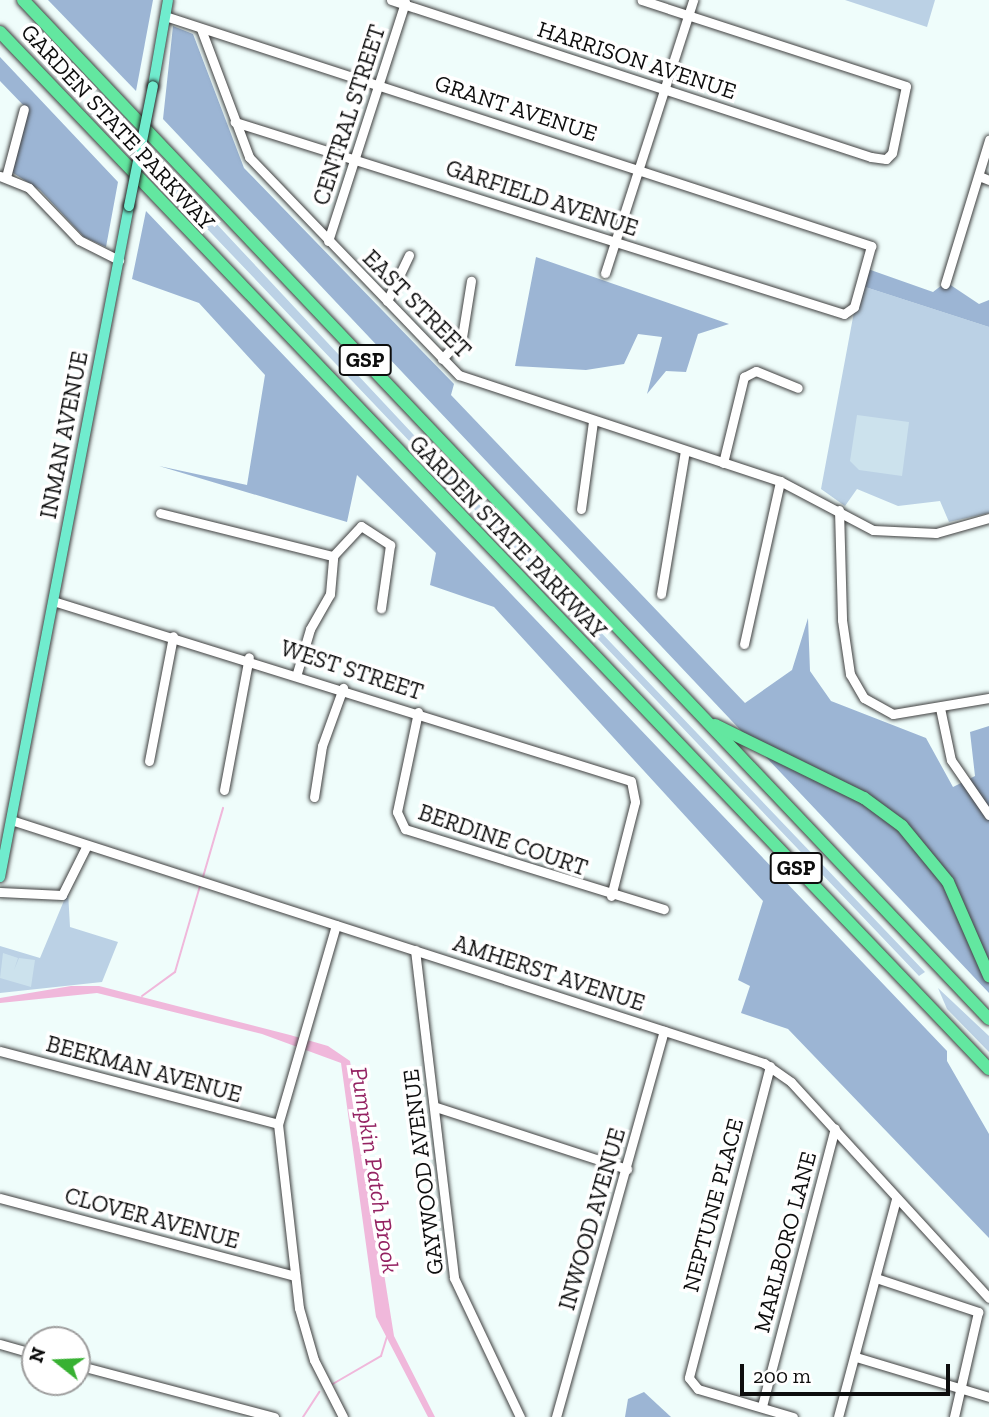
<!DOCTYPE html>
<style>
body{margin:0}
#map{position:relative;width:989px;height:1417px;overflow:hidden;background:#effdfb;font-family:"Zilla Slab",serif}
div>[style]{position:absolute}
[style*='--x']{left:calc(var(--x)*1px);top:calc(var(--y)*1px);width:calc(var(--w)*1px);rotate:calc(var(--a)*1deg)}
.green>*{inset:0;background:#bbd1e5}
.forest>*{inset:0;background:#9cb5d4}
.pitch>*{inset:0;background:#cce2ed}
.water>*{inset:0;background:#f0b8db}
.stream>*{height:2px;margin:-1px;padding:0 1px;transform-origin:1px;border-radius:1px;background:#f0b8db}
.roads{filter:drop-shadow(0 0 2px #404040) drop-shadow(0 0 2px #404040)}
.minor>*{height:9px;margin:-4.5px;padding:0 4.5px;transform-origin:4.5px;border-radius:4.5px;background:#fff}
.major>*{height:10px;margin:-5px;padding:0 5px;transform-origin:5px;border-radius:5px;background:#70ecce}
.highway>*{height:12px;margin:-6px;padding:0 6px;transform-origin:6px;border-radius:6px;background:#63e7a0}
.bridges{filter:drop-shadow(0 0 2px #1e1e1e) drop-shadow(0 0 2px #1e1e1e)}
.major-bridge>*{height:10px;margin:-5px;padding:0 5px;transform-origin:5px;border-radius:5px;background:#70ecce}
span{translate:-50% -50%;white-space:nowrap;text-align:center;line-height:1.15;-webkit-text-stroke:7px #fff;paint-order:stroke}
.shield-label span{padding:2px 5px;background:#fff;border:2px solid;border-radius:5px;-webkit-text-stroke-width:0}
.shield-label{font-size:21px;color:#0d0d0d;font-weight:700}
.street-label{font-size:23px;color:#0d0d0d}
.water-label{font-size:24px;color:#942262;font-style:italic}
.north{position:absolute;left:21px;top:1326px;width:70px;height:70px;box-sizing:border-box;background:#fff;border:2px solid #9e9e9e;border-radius:50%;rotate:288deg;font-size:19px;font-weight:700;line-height:28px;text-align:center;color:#0d0d0d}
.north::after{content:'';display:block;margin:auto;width:24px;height:32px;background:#37b132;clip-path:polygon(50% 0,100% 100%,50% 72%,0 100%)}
.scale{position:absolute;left:740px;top:1364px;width:210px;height:32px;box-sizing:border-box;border:4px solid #0d0d0d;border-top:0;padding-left:9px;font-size:21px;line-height:24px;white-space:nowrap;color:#0d0d0d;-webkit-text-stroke:5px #fff;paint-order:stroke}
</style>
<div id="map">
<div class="green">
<div style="clip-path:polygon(845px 0,935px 0,927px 27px)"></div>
<div style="clip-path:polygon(155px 158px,469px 494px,925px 972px,919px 976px,153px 172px)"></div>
<div style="clip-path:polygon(859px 285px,989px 327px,989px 513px,949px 522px,940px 501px,898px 506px,857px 489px,845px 506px,821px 489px)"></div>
<div style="clip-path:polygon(68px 891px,70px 927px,118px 942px,102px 982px,0 993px,0 946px,40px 958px)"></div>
<div style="clip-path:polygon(938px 988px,989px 1036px,989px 1052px,947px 1009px)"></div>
</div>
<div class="forest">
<div style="clip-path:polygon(48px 0,153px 0,136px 91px)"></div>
<div style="clip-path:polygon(173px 26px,193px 34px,244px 168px,454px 384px,451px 395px,745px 703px,792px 670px,808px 618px,810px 671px,831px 701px,926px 738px,953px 787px,975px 776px,970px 732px,989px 726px,989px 993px,163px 119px)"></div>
<div style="clip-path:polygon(0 57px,118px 182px,106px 247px,84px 237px,40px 190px,10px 171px,26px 108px,0 81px)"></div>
<div style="clip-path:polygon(146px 211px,947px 1051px,947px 1061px,989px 1134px,989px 1238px,788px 1029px,741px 1013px,750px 986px,738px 980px,763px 901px,494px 607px,430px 585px,436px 553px,357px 475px,347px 522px,159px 466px,247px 485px,265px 375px,199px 303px,132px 279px)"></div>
<div style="clip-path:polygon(536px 257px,729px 324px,698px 334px,686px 372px,666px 371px,647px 394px,662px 337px,638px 334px,624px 364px,586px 370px,515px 366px)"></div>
<div style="clip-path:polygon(865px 268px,933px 292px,946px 282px,979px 304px,989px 300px,989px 327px,859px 285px)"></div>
<div style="clip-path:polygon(644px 1392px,671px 1417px,625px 1417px,628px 1399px)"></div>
</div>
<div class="pitch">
<div style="clip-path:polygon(857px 415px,909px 422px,902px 476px,859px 470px,850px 461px)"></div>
<div style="clip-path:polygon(3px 953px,18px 958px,14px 970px,19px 958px,35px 960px,31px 987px,0 978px)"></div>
</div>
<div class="water">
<div style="clip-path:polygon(71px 986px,99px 986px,290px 1035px,328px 1046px,350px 1061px,394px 1336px,435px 1417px,428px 1417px,376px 1317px,341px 1063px,262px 1034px,97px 993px,0 1003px,0 998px)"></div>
</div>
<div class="stream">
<div style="--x:203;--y:877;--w:72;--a:-73.8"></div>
<div style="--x:142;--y:996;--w:41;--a:-36"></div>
<div style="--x:175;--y:972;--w:90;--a:-73.8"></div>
<div style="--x:331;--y:1385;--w:58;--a:-30.1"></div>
<div style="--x:381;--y:1356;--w:21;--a:-73"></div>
<div style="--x:303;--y:1417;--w:30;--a:-57"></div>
</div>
<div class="roads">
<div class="minor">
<div style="--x:391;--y:0;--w:505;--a:18.11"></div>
<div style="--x:871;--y:157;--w:15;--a:8"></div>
<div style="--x:886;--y:159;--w:8;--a:-45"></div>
<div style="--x:892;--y:153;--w:68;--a:-78.2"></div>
<div style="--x:906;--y:86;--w:278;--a:-162"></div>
<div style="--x:165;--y:16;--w:743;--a:18.04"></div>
<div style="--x:871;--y:246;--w:63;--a:105.6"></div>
<div style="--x:854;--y:307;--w:12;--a:145"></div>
<div style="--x:844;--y:314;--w:639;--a:-162.5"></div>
<div style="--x:201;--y:29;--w:137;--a:69.4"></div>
<div style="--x:249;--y:157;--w:303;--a:46.1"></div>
<div style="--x:459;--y:375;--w:338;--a:18.3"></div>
<div style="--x:780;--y:481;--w:105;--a:27.8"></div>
<div style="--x:873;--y:530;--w:63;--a:2.7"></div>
<div style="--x:936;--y:533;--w:55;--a:-15.8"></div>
<div style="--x:0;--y:176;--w:31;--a:22"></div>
<div style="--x:29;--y:188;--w:72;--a:46.1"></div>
<div style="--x:79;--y:240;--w:45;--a:26.6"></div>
<div style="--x:979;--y:176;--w:11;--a:22"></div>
<div style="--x:6;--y:177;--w:70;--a:-75.2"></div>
<div style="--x:328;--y:241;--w:251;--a:-72.1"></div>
<div style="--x:605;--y:273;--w:287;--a:-72.1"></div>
<div style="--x:945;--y:284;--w:151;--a:-73"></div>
<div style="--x:387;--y:301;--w:51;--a:-64.4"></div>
<div style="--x:442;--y:359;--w:30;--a:-48"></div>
<div style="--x:462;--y:337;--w:57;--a:-80.9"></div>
<div style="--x:723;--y:463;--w:89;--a:-76.3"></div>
<div style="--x:744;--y:377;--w:13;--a:-27"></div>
<div style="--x:756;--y:371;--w:45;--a:22"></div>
<div style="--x:581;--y:509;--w:89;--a:-82.2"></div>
<div style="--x:839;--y:510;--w:110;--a:88.4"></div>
<div style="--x:842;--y:620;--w:55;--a:81.6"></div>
<div style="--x:850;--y:674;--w:28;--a:60"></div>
<div style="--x:864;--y:698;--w:33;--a:29"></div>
<div style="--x:893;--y:714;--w:97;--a:-9.5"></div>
<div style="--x:160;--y:513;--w:178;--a:14"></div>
<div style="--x:333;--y:556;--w:41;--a:-47"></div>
<div style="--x:361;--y:526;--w:35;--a:33"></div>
<div style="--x:390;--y:545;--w:64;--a:98.1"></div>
<div style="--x:661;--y:594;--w:145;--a:-80.5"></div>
<div style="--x:53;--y:601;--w:605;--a:17.3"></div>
<div style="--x:631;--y:781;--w:21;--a:79"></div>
<div style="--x:635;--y:802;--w:97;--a:104.3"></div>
<div style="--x:744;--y:644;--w:167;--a:-77.5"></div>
<div style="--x:297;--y:673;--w:46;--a:-73.5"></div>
<div style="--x:310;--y:629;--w:40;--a:-60.3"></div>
<div style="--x:330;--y:594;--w:38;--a:-85"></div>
<div style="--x:940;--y:708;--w:53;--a:78.1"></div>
<div style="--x:951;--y:760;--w:67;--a:55.4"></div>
<div style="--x:418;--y:712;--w:102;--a:101.9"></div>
<div style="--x:397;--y:812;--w:19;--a:65"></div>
<div style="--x:405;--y:829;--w:271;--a:17.2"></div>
<div style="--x:149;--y:761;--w:127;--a:-79.1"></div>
<div style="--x:224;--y:790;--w:135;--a:-79.4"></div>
<div style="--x:314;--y:797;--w:52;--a:-81.1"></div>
<div style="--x:322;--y:746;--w:62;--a:-70.1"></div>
<div style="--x:11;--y:820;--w:791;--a:17.89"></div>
<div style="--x:764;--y:1063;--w:33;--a:35"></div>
<div style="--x:791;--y:1082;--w:293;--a:47.5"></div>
<div style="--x:0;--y:892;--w:62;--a:2.8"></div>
<div style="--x:62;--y:895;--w:54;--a:-63.4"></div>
<div style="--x:336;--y:925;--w:207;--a:106.2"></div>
<div style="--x:278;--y:1124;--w:185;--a:83.5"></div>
<div style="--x:299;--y:1308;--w:54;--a:73.9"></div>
<div style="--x:314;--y:1360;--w:64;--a:63"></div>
<div style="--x:415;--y:950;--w:330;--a:83.2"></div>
<div style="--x:454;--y:1278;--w:154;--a:64.6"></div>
<div style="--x:0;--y:1051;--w:287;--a:14.7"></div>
<div style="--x:770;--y:1066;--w:322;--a:104.6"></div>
<div style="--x:689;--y:1378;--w:14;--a:51"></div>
<div style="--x:698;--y:1389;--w:99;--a:16.4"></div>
<div style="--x:436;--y:1107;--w:201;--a:18"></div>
<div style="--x:0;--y:1198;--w:305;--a:14.8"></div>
<div style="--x:876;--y:1278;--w:108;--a:18.4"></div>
<div style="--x:978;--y:1312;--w:108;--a:102.9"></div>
<div style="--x:0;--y:1344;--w:36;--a:16"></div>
<div style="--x:856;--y:1357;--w:139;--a:16.7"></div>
<div style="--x:77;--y:1365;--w:204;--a:14.8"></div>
<div style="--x:762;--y:1406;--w:287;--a:-75.3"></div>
<div style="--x:556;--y:1417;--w:401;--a:-74.4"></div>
<div style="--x:838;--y:1417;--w:226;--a:-75.1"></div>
</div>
<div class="major">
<div style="--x:153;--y:86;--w:87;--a:-80.1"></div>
<div style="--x:0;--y:877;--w:683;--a:-79.12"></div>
</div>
<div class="highway">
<div style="--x:23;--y:0;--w:1404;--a:46.53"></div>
<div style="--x:0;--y:32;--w:1433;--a:46.36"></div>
<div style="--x:715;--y:725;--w:166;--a:26.1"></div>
<div style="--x:864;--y:798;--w:47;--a:36.4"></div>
<div style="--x:902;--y:826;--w:72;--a:50.6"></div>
<div style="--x:948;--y:882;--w:103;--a:66.4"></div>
</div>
</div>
<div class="bridges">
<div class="major-bridge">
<div style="--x:129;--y:206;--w:122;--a:-78.7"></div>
</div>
</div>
<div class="shield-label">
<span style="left:365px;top:360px">GSP</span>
<span style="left:796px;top:868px">GSP</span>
</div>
<div class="street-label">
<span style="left:637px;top:60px;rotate:18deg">HARRISON AVENUE</span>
<span style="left:516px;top:108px;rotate:18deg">GRANT AVENUE</span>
<span style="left:349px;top:115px;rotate:-72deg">CENTRAL STREET</span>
<span style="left:118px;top:127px;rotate:47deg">GARDEN STATE PARKWAY</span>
<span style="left:542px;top:198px;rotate:18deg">GARFIELD AVENUE</span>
<span style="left:417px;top:304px;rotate:45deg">EAST STREET</span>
<span style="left:64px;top:435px;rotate:-79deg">INMAN AVENUE</span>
<span style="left:508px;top:537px;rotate:46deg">GARDEN STATE PARKWAY</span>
<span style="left:352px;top:670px;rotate:18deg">WEST STREET</span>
<span style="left:503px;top:840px;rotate:19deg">BERDINE COURT</span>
<span style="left:549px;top:973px;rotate:18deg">AMHERST AVENUE</span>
<span style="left:144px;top:1069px;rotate:15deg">BEEKMAN AVENUE</span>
<span style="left:423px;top:1172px;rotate:-97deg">GAYWOOD AVENUE</span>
<span style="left:713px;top:1205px;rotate:-75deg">NEPTUNE PLACE</span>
<span style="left:152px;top:1218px;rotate:15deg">CLOVER AVENUE</span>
<span style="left:592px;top:1219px;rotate:-74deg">INWOOD AVENUE</span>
<span style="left:785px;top:1242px;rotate:-75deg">MARLBORO LANE</span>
</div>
<div class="water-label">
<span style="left:375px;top:1170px;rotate:81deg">Pumpkin Patch Brook</span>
</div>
<div class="north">N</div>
<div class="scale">200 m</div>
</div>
